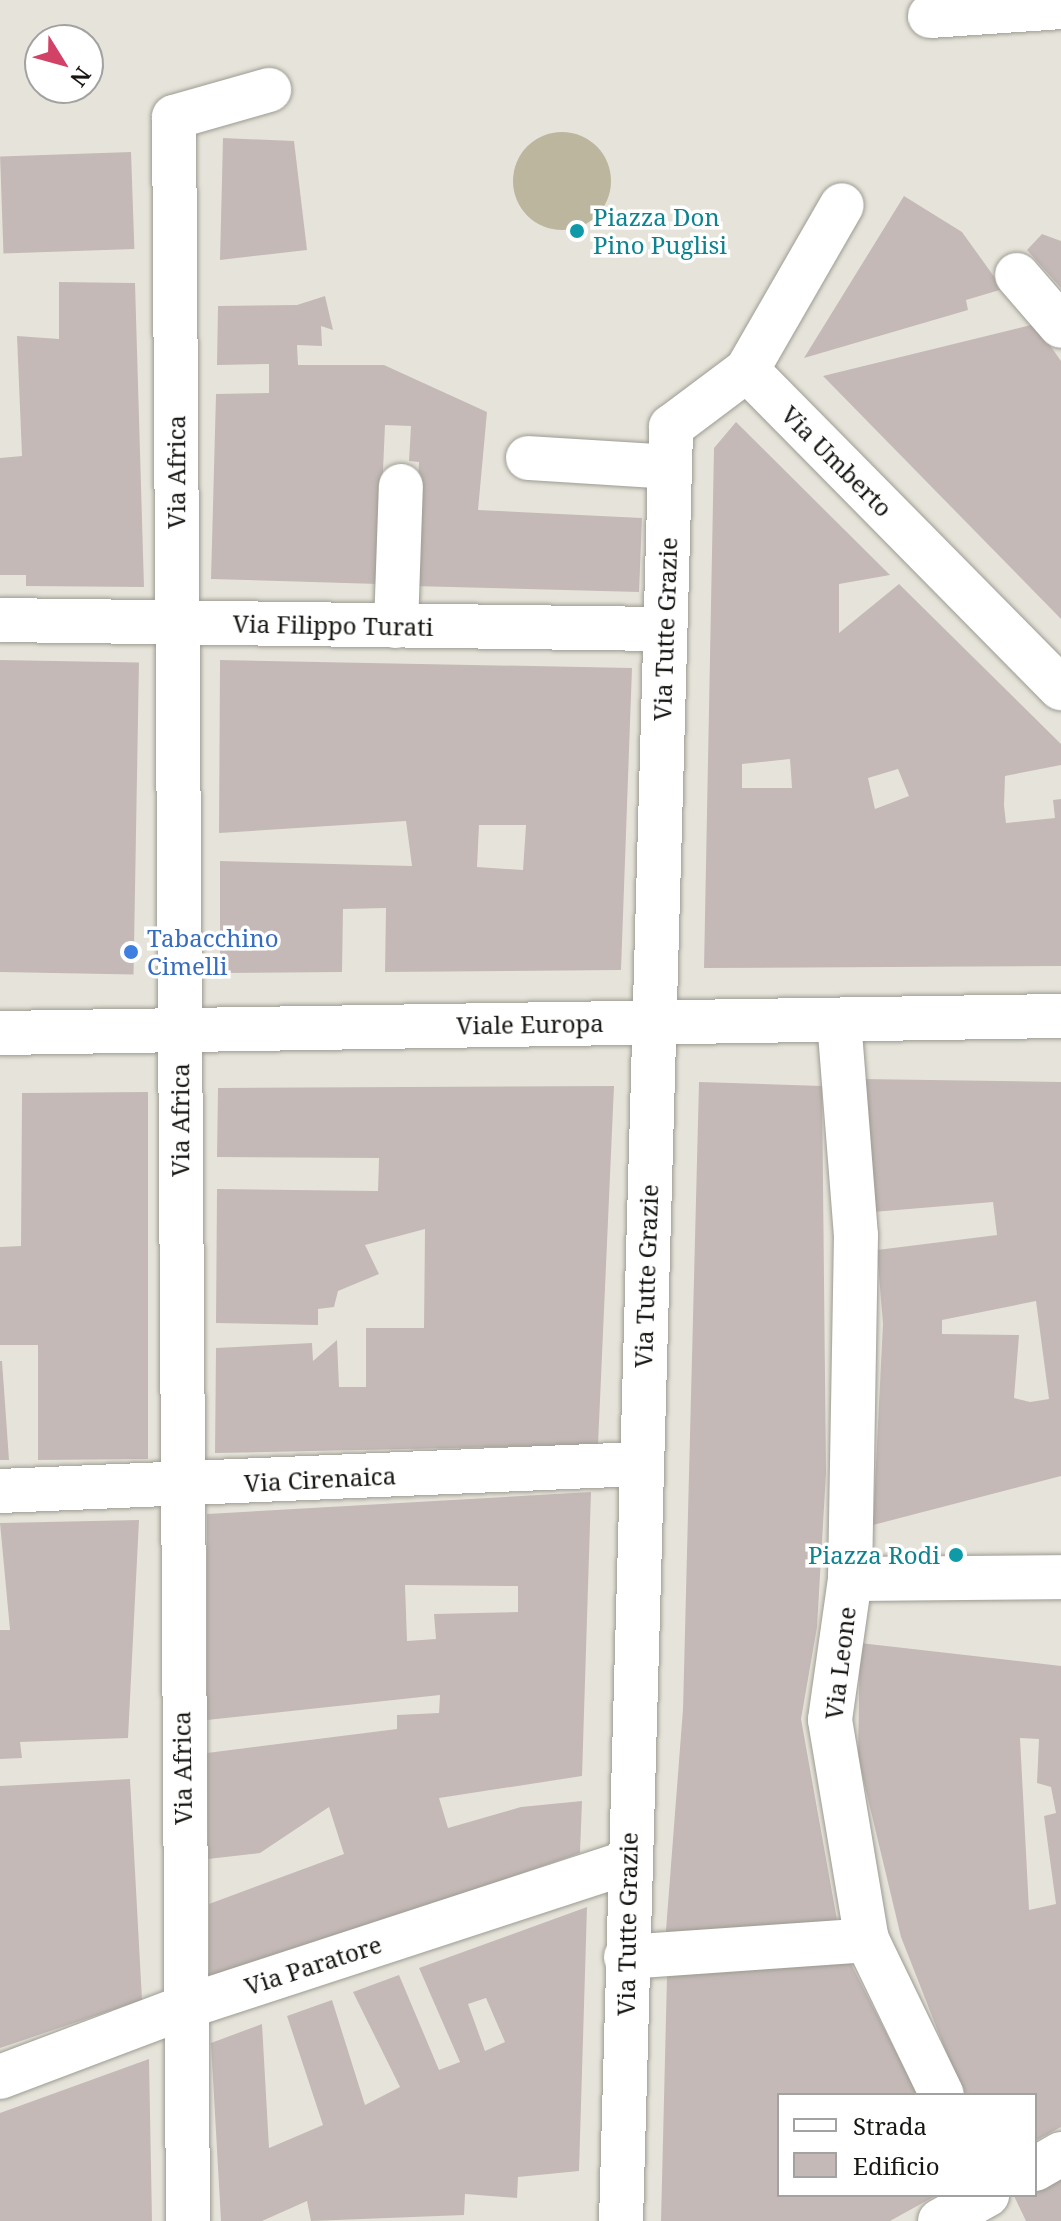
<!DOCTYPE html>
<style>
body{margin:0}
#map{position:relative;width:1061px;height:2221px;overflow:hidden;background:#e6e4da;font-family:"Noto Serif",serif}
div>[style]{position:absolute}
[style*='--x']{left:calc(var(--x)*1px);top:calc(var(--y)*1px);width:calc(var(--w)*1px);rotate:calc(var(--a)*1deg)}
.green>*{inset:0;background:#bcb69e}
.round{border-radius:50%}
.building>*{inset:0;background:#c4b9b7;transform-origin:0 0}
.roads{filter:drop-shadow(0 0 2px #9d9b92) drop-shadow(0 0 2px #9d9b92)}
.minor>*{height:44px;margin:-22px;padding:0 22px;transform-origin:22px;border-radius:22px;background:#fff}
.dots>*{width:22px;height:22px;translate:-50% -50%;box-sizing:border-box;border:4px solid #fff;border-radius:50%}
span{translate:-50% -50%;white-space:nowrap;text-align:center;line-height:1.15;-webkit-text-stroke:7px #fff;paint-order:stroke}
.culture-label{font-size:24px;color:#0d838f}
.left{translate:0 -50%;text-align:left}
.right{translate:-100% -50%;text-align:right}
.street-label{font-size:24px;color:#171612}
.shop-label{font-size:24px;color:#366cbe}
.legend{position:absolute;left:777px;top:2093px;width:260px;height:104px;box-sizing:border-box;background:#fff;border:2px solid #a2a2a0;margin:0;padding:10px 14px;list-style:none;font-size:24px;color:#171612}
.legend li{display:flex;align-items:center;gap:16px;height:40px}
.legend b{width:40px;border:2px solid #a2a2a0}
.north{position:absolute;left:24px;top:24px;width:80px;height:80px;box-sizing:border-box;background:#fff;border:2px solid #a2a2a0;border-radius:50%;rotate:127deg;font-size:22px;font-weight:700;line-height:32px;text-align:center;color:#171612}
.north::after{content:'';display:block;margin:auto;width:28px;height:36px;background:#d24267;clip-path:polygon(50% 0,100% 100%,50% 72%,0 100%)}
</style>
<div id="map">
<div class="green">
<div class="round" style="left:513px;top:132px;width:98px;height:98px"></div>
</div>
<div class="building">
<div style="clip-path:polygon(223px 138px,294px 141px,307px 250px,220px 260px)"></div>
<div style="left:131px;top:152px;width:97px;height:131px;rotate:88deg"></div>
<div style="clip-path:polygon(904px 196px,962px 232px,1003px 289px,966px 300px,968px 310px,804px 358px)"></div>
<div style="clip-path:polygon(1042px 234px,1061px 241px,1061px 288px,1027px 250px)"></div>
<div style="clip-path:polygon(59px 282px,135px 283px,144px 587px,26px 586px,26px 575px,0 575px,0 458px,22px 456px,17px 336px,59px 339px)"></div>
<div style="clip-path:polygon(325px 296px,333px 330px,321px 326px,322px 346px,297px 345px,298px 365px,384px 365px,487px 412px,478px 510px,642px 518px,639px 592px,412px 586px,419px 462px,409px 461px,411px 426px,385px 425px,378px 584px,211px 579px,216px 394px,269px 393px,269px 364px,217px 365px,218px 306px,297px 305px)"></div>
<div style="clip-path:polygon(1035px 324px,1061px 361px,1061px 619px,823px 376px)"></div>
<div style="clip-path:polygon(evenodd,736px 422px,890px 575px,839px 584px,839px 633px,899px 584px,1061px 744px,1061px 765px,1005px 776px,1004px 806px,1006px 823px,1055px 818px,1053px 800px,1061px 799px,1061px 966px,704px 968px,714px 448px,736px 422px,790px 759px,792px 788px,742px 788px,742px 764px,790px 759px,736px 422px,898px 769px,909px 796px,875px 809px,868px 778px,898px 769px)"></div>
<div style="left:0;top:660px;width:139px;height:312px;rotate:1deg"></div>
<div style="clip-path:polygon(evenodd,220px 660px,632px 668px,621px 970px,385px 972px,386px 908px,343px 909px,342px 972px,220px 973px,220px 861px,412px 866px,406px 821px,219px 833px,220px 660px,479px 825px,526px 825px,523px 870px,477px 867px,479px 825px)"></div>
<div style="clip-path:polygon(evenodd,862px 1079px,1061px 1082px,1061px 1476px,873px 1525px,883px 1324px,877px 1250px,997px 1235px,993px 1202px,873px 1212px,862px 1079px,1036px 1301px,1049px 1399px,1030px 1402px,1014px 1398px,1019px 1335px,942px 1334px,942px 1320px,1036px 1301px)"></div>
<div style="clip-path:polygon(699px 1082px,822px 1086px,826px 1473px,817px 1627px,801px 1719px,837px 1920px,665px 1943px,683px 1709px)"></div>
<div style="clip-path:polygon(614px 1086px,598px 1445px,215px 1453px,216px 1348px,312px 1343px,313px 1361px,337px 1340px,339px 1387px,366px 1387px,366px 1328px,424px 1328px,425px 1229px,365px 1245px,379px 1274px,338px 1291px,334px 1307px,318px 1309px,318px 1325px,216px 1323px,217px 1189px,378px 1191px,379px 1158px,217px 1157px,218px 1088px)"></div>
<div style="clip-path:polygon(148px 1092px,148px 1459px,38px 1460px,38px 1345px,0 1345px,0 1247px,21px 1246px,22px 1093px)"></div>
<div style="clip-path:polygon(0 1361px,2px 1361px,9px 1460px,0 1460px)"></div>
<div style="clip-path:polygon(evenodd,591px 1492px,582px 1776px,439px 1798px,448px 1828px,521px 1807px,582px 1801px,580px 1853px,209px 1983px,209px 1904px,344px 1854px,329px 1807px,260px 1853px,208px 1859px,207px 1753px,397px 1729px,397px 1715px,439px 1713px,440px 1695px,207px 1720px,207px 1514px,591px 1492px,405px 1585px,518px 1586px,518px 1612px,434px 1614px,436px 1639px,407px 1641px,405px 1585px)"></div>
<div style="clip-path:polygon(139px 1520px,128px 1738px,20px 1742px,22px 1758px,0 1759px,0 1630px,10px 1630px,0 1523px)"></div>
<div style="clip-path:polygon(evenodd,860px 1643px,1061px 1666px,1061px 2127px,1035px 2141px,1035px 2095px,963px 2095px,901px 1937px,858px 1757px,860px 1643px,1020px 1738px,1039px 1739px,1037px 1783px,1051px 1787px,1056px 1813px,1044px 1816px,1056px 1904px,1029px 1910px,1020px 1738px)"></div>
<div style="clip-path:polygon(130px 1779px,142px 2000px,0 2048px,0 1786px)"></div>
<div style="clip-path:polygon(evenodd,587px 1907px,579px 2171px,518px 2177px,517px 2198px,465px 2194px,464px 2215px,311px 2221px,307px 2201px,262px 2221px,221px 2221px,211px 2043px,262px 2024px,269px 2148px,323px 2125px,287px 2016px,332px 2000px,365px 2105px,400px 2087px,353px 1992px,399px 1975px,439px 2070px,460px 2062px,419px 1968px,587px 1907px,486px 1998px,505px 2042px,485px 2051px,468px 2004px,486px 1998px)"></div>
<div style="clip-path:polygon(850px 1962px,918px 2095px,779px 2095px,779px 2195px,937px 2195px,890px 2221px,661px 2221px,667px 1976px)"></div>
<div style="clip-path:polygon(149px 2059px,152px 2221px,0 2221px,0 2113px)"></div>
<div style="clip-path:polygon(1061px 2171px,1061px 2221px,1026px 2221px,1014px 2196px,1035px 2195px,1035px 2185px)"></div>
</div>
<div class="roads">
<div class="minor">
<div style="--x:930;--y:16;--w:131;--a:-3.9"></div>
<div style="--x:1017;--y:275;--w:67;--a:49.2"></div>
<div style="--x:747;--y:370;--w:447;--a:45.4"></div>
<div style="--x:528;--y:458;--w:142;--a:3.6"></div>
<div style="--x:0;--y:620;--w:665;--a:0.78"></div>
<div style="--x:396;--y:626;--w:140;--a:-88"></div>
<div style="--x:839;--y:1020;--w:216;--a:85.5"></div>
<div style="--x:856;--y:1235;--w:344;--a:91"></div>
<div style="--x:850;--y:1579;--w:142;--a:98.1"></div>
<div style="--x:830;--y:1720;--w:223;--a:80.5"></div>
<div style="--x:867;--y:1940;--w:172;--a:64.2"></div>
<div style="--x:0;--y:1033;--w:1061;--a:-0.92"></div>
<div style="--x:0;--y:1491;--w:641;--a:-2.42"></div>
<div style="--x:850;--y:1579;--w:211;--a:-0.5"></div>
<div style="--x:626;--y:1957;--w:242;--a:-4"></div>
<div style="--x:0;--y:2077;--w:198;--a:-20.7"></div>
<div style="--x:185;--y:2007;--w:466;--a:-18.1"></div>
<div style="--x:1035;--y:2169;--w:30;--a:-30"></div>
<div style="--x:188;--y:2221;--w:2104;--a:-90.38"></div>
<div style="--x:174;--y:117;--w:99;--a:-15.9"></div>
<div style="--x:621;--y:2221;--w:1795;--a:-88.4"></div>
<div style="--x:671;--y:427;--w:95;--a:-36.9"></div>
<div style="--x:747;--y:370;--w:190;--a:-60.1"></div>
<div style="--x:940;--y:2221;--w:54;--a:-29"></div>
</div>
</div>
<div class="dots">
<div style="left:577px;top:231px;background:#0f9aa8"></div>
<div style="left:131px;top:952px;background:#3f7fe0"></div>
<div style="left:956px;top:1555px;background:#0f9aa8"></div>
</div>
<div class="culture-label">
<span class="left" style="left:593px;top:231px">Piazza Don<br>Pino Puglisi</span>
<span class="right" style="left:940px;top:1555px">Piazza Rodi</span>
</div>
<div class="street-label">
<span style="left:837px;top:461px;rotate:45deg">Via Umberto</span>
<span style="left:176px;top:472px;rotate:-90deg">Via Africa</span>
<span style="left:333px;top:625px;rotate:1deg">Via Filippo Turati</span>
<span style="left:665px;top:629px;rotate:-88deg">Via Tutte Grazie</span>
<span style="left:530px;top:1024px;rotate:-1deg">Viale Europa</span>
<span style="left:180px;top:1120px;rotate:-90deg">Via Africa</span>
<span style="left:646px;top:1276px;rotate:-88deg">Via Tutte Grazie</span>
<span style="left:320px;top:1479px;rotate:-3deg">Via Cirenaica</span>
<span style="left:840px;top:1663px;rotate:-83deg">Via Leone</span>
<span style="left:182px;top:1768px;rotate:-91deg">Via Africa</span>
<span style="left:627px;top:1924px;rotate:-89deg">Via Tutte Grazie</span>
<span style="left:313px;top:1965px;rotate:-18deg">Via Paratore</span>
</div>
<div class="shop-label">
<span class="left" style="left:147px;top:952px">Tabacchino<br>Cimelli</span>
</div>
<ul class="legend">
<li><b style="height:10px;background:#fff"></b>Strada</li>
<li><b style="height:22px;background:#c4b9b7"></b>Edificio</li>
</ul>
<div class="north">N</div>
</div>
